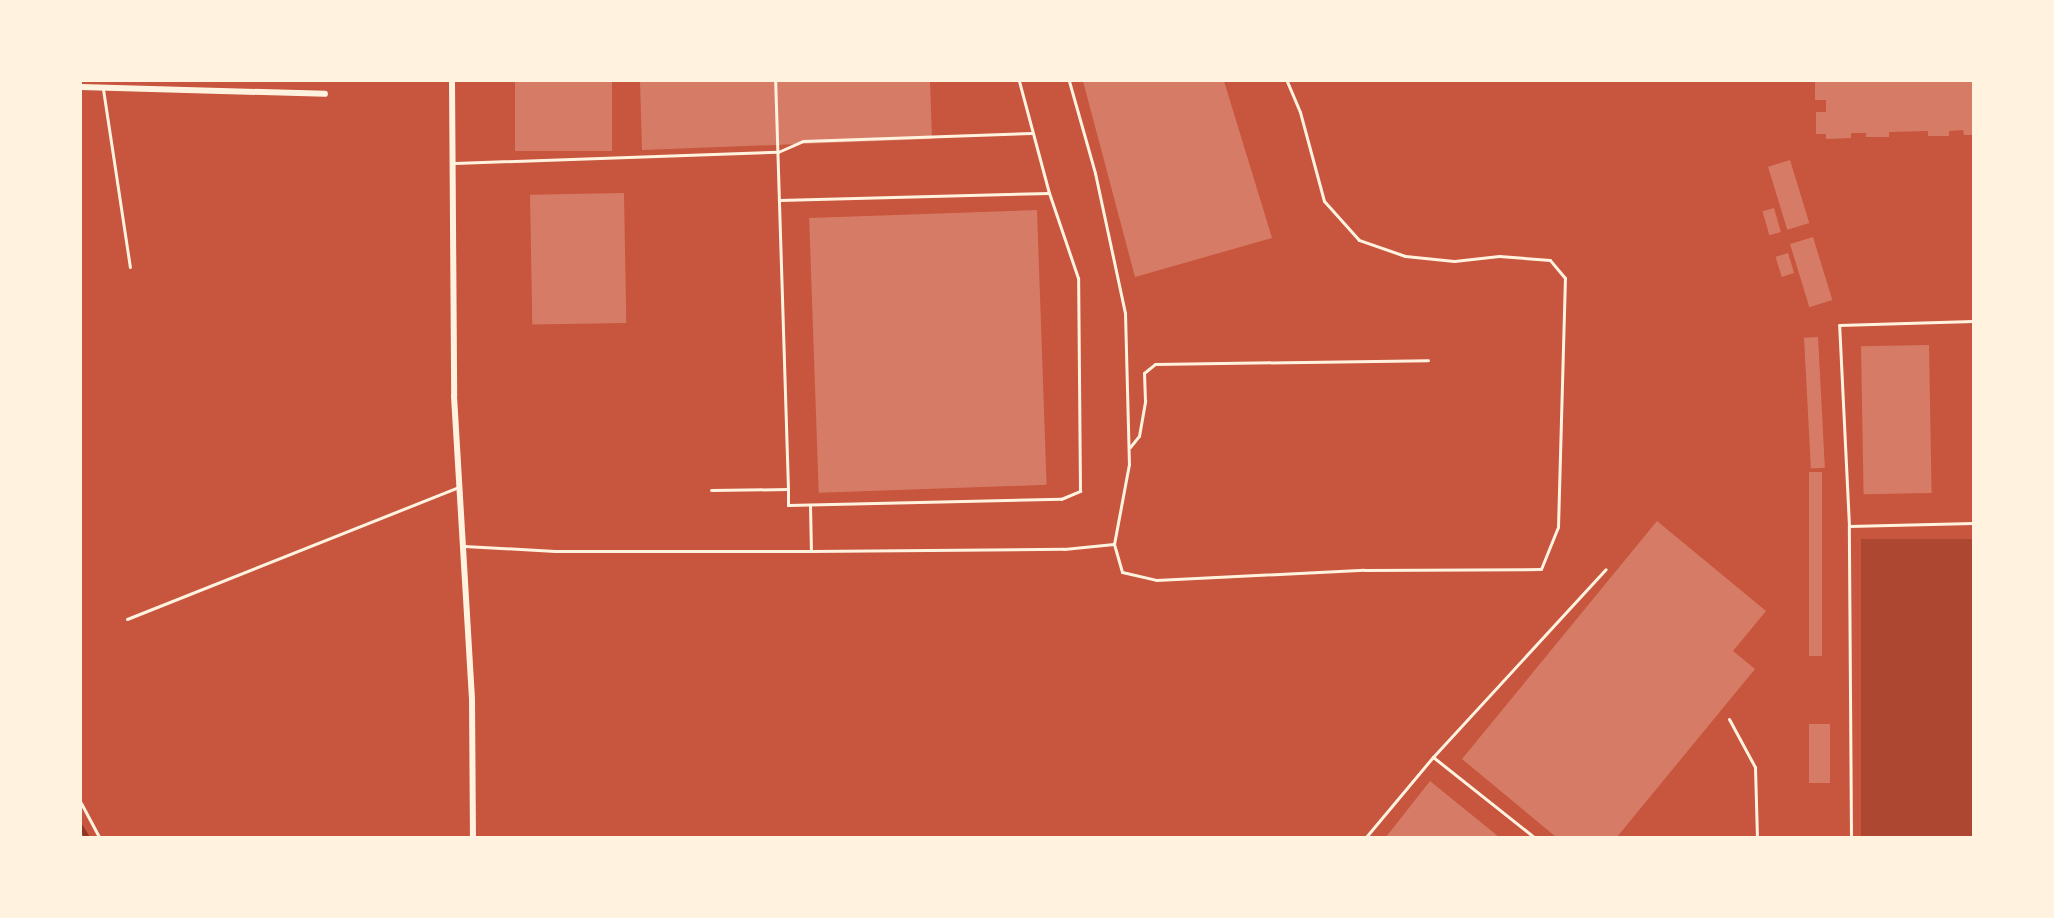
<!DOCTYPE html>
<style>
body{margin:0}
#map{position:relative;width:2054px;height:918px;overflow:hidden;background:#c8553d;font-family:"Crimson Pro",serif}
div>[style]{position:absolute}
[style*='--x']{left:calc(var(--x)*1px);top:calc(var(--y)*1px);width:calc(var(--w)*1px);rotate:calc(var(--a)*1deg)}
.green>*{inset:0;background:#ae4732;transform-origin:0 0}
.stream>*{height:4.5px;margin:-2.25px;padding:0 2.25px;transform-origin:2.25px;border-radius:2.25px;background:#8f3625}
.building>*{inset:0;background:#d67c66;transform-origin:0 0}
.service>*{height:3px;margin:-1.5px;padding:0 1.5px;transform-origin:1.5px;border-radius:1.5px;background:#fff3e0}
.minor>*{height:6px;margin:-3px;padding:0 3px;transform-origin:3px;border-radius:3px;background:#fff3e0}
span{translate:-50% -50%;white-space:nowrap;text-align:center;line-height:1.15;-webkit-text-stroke:6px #fff3e0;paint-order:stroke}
.frame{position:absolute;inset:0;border:82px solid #fff3e0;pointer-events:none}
</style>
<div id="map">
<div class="green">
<div style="left:1973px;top:539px;width:298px;height:112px;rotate:90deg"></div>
</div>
<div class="stream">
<div style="--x:81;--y:827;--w:12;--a:59"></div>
</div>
<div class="building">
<div style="left:515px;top:81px;width:97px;height:70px"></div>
<div style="clip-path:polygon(640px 81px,930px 81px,932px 139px,642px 150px)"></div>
<div style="clip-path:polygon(1083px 81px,1224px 81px,1272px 238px,1135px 277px)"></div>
<div style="clip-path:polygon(1815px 81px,1973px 81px,1973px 135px,1964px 135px,1963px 130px,1949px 131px,1949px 136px,1928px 136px,1928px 131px,1889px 132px,1889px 137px,1866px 137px,1866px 133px,1851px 133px,1851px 138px,1826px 139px,1826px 134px,1816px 134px,1816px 112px,1826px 112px,1826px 100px,1815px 100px)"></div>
<div style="left:1790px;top:160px;width:66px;height:23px;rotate:73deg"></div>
<div style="left:624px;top:193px;width:130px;height:94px;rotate:89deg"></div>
<div style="left:1774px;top:208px;width:25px;height:12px;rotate:74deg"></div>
<div style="left:1037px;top:210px;width:275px;height:228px;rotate:88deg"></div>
<div style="left:1813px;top:237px;width:66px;height:24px;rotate:73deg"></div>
<div style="left:1788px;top:253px;width:21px;height:13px;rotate:73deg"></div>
<div style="left:1818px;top:337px;width:131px;height:14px;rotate:87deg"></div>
<div style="left:1929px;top:345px;width:148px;height:68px;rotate:89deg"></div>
<div style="left:1809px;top:472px;width:13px;height:184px"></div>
<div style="clip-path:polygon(1657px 521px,1766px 611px,1733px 651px,1755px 669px,1617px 837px,1556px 837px,1462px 759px)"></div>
<div style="left:1809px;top:724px;width:21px;height:59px"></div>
<div style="clip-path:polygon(1430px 781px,1499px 837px,1386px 837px)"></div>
</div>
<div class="service">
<div style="--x:1069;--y:81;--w:96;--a:74.2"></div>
<div style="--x:1095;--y:173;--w:143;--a:77.9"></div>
<div style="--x:1125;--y:313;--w:151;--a:88.5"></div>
<div style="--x:1129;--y:464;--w:81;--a:100.6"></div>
<div style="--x:103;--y:89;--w:180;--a:81.4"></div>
<div style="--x:455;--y:163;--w:323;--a:-2"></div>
<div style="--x:778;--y:152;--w:27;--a:-24"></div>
<div style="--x:803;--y:141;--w:229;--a:-2"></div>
<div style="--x:779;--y:200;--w:270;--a:-1.5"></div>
<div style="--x:1130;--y:447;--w:14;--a:-51"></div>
<div style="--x:1139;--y:436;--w:36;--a:-80"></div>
<div style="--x:1145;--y:401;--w:28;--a:-92"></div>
<div style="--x:1144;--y:373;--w:14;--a:-39"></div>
<div style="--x:1155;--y:364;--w:273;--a:-0.8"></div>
<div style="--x:788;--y:489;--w:16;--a:90"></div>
<div style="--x:788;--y:505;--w:273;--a:-1.3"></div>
<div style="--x:1061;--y:499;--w:21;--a:-23"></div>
<div style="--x:1080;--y:491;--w:213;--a:-90.5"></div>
<div style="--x:1078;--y:278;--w:90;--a:-108.8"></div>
<div style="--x:1049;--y:193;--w:116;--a:-105"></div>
<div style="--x:711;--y:490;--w:77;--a:-0.7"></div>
<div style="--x:788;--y:489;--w:408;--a:-91.8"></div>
<div style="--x:810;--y:505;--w:46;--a:88.8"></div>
<div style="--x:1849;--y:526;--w:124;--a:-1.4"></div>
<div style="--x:464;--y:546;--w:91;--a:3.1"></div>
<div style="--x:555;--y:551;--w:256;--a:0"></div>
<div style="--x:811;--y:551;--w:253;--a:-0.5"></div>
<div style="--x:1064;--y:549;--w:50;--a:-5.7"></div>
<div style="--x:1114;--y:544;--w:29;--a:74"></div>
<div style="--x:1122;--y:572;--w:35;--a:13"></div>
<div style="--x:1156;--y:580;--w:208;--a:-2.8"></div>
<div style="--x:1364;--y:570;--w:177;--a:-0.3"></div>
<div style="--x:1541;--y:569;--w:45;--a:-68"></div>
<div style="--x:1558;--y:527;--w:249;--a:-88.4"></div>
<div style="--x:1565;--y:278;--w:23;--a:-130"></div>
<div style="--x:1550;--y:260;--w:51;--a:-175.5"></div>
<div style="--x:1499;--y:256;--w:45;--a:173.7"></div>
<div style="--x:1454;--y:261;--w:49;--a:-174.2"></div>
<div style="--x:1405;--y:256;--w:49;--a:-160.8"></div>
<div style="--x:1359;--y:240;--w:52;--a:-131.9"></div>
<div style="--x:1324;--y:201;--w:92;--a:-105.1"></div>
<div style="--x:1300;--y:112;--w:34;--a:-113"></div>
<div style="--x:127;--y:619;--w:356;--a:-21.7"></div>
<div style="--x:1729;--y:719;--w:55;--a:61.6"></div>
<div style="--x:1755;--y:767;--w:70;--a:88.4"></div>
<div style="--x:1433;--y:757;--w:129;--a:38.4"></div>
<div style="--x:81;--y:803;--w:38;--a:62"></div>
<div style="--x:1366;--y:837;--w:104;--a:-50.1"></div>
<div style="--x:1433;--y:757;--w:255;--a:-47.4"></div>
<div style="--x:1851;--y:837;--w:311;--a:-90.4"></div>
<div style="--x:1849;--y:526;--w:201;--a:-92.8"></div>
<div style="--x:1839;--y:325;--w:134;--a:-1.7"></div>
</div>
<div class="minor">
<div style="--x:452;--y:81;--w:315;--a:89.6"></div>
<div style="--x:454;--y:396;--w:304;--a:86.6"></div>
<div style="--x:472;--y:699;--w:138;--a:89.6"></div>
<div style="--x:81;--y:87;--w:244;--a:1.6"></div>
</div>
<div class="frame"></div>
</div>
